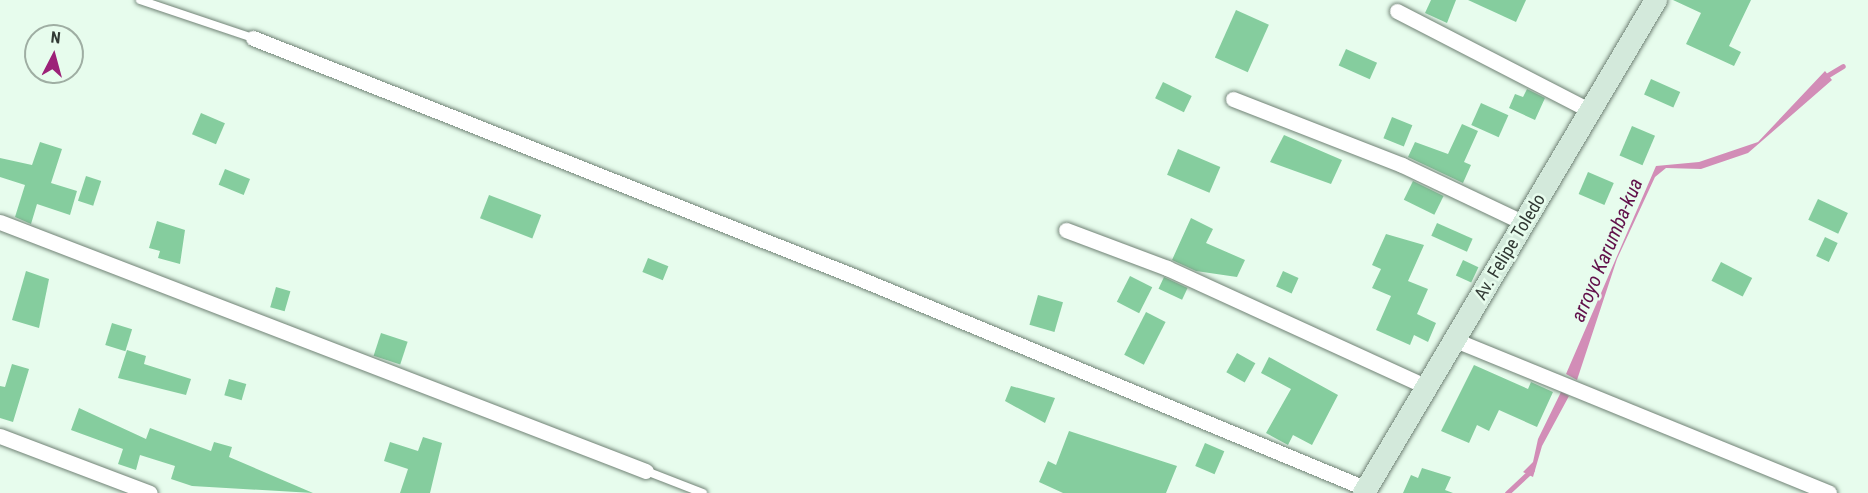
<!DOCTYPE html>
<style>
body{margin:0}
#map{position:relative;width:1868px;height:493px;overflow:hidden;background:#e7fced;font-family:"Roboto Condensed",sans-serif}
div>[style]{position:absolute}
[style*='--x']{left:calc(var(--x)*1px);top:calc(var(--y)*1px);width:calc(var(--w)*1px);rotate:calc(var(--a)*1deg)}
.water>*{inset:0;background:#d28db7}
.stream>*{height:5px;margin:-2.5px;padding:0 2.5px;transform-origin:2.5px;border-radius:2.5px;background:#d28db7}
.building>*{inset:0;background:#85cd9e;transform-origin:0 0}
.roads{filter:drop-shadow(0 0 2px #708275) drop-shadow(0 0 2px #708275)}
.service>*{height:8px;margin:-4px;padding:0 4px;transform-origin:4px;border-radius:4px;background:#fff}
.minor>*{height:15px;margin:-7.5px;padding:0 7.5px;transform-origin:7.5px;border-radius:7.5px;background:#fff}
.secondary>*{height:22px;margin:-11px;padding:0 11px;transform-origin:11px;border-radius:11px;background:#d3e9db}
span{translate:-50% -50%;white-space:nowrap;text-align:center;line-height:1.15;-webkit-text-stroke:5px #e7fced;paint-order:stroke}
.street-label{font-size:18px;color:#323a35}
.water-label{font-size:20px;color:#61104a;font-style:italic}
.north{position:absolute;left:24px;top:24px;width:60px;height:60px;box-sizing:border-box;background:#e7fced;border:2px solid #9faea3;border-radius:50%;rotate:6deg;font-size:16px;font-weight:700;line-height:24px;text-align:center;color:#323a35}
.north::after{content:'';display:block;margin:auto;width:21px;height:27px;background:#9c2178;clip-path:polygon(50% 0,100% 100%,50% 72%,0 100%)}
</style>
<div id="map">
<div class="water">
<div style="clip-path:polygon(1825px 71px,1832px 80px,1748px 153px,1701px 169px,1666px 168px,1655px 177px,1617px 259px,1577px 380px,1566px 374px,1656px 166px,1699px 162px,1758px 142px)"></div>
<div style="clip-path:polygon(1561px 392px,1569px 396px,1542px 446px,1533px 477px,1523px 472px,1533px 462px,1538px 439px)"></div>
</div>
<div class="stream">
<div style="--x:1823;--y:78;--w:23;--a:-31"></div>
<div style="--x:1507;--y:493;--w:34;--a:-43"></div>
</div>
<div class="building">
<div style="clip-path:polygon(1431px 0,1456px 0,1447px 23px,1425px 13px)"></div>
<div style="clip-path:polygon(1468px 0,1526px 0,1516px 22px)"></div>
<div style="clip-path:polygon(1673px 0,1751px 0,1729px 46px,1741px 52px,1734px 66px,1686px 44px,1701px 13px)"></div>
<div style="left:1236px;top:10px;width:36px;height:52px;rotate:24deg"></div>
<div style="left:1346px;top:49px;width:34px;height:18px;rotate:24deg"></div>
<div style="left:1651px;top:79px;width:32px;height:17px;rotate:24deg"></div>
<div style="left:1163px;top:82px;width:32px;height:18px;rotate:26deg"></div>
<div style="clip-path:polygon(1527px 89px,1545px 98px,1535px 120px,1509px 108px,1515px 94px,1523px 97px)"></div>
<div style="left:1481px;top:103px;width:30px;height:24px;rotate:24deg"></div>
<div style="left:201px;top:113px;width:26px;height:23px;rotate:23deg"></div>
<div style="left:1392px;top:117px;width:22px;height:23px;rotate:22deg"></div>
<div style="clip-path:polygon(1462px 124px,1478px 131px,1464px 162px,1471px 165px,1463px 183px,1408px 157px,1415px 142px,1448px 154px)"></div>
<div style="left:1632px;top:126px;width:25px;height:32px;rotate:23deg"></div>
<div style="clip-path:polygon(1284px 135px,1342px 160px,1331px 184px,1270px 162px)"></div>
<div style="clip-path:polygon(40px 142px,62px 149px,51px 183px,77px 191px,70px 215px,37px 204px,31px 224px,15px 217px,25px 185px,0 177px,0 158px,32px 165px)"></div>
<div style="left:1178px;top:149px;width:46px;height:28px;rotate:23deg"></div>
<div style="left:225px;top:169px;width:27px;height:17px;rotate:22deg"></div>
<div style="left:1588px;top:172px;width:28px;height:24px;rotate:23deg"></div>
<div style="left:86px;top:176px;width:16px;height:26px;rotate:18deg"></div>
<div style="left:1413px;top:181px;width:34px;height:21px;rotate:26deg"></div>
<div style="left:489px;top:195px;width:56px;height:25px;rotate:21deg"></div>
<div style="left:1818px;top:199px;width:33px;height:23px;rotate:25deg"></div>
<div style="clip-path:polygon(1191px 218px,1213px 229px,1206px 243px,1245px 260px,1237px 277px,1196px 271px,1172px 260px)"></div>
<div style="clip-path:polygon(157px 221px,185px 230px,180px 264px,158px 258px,160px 251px,149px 248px)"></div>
<div style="left:1437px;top:223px;width:39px;height:14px;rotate:24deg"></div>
<div style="clip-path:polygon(1386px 234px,1424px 245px,1408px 281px,1428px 289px,1417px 314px,1436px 323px,1428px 342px,1414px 335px,1410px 345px,1376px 330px,1391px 296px,1372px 288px,1381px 269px,1372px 265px)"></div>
<div style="left:1825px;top:237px;width:14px;height:21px;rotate:25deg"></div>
<div style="left:648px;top:258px;width:22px;height:15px;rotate:22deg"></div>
<div style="left:1463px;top:260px;width:17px;height:17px;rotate:25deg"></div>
<div style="left:1721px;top:262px;width:35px;height:21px;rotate:27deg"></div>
<div style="clip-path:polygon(26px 271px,49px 279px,39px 328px,12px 320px)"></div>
<div style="left:1283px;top:271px;width:17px;height:17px;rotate:24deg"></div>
<div style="left:1130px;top:276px;width:25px;height:29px;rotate:27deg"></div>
<div style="left:1164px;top:277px;width:26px;height:13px;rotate:25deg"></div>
<div style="left:276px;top:287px;width:15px;height:21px;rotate:16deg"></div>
<div style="left:1038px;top:295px;width:26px;height:31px;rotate:16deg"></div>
<div style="left:1146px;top:312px;width:22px;height:48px;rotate:27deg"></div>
<div style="left:112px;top:323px;width:21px;height:23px;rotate:17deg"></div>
<div style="left:381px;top:333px;width:28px;height:24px;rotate:18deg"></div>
<div style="clip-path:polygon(127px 350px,146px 356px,144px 364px,191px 379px,186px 395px,118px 378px)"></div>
<div style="left:1237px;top:353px;width:21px;height:22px;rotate:29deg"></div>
<div style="clip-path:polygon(1269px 357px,1338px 395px,1312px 445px,1293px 435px,1288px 445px,1266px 433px,1291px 389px,1261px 373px)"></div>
<div style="clip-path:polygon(12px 364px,29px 369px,13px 422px,0 418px,0 386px,5px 387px)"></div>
<div style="clip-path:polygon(1474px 365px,1528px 389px,1531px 382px,1553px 392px,1537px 427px,1499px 410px,1489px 431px,1477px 425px,1469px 443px,1441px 431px)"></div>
<div style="left:229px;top:379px;width:18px;height:17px;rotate:16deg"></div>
<div style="clip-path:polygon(1011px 386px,1055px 398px,1045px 423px,1005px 401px)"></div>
<div style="clip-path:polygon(79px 408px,146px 439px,150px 428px,211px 451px,214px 442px,232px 447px,229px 457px,313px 493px,192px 486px,171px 479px,175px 466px,140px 455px,136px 470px,118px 464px,123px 449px,71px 430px)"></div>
<div style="clip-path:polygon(1069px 431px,1177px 466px,1166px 493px,1063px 493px,1039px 482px,1048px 461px,1056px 465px)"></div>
<div style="clip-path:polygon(423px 437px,442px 443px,430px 493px,400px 493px,408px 469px,384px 461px,390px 442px,418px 451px)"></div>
<div style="left:1205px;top:443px;width:21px;height:25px;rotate:23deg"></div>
<div style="clip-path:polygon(1422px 468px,1451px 477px,1445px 490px,1453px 493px,1403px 493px,1411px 475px,1418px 478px)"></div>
</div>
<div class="roads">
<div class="service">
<div style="--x:140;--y:0;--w:119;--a:18.6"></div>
<div style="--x:646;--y:471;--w:61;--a:21.1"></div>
</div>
<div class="minor">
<div style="--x:1397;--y:11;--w:218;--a:27.3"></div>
<div style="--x:253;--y:38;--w:649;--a:21.62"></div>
<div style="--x:856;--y:277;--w:553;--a:22.53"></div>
<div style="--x:1233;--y:99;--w:181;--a:21.3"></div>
<div style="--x:1402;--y:165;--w:135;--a:25.4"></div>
<div style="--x:0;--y:222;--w:692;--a:21.08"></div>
<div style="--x:1066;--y:230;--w:108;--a:20.6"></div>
<div style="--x:1167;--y:268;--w:286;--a:24.6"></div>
<div style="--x:1455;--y:340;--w:404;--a:22.2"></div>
<div style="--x:0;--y:436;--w:160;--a:20.8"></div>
</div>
<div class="secondary">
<div style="--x:1364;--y:493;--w:573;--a:-59.36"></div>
</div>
</div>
<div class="street-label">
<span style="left:1510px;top:247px;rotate:-59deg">Av. Felipe Toledo</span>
</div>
<div class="water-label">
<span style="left:1607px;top:250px;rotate:-67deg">arroyo Karumba-kua</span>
</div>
<div class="north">N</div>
</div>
